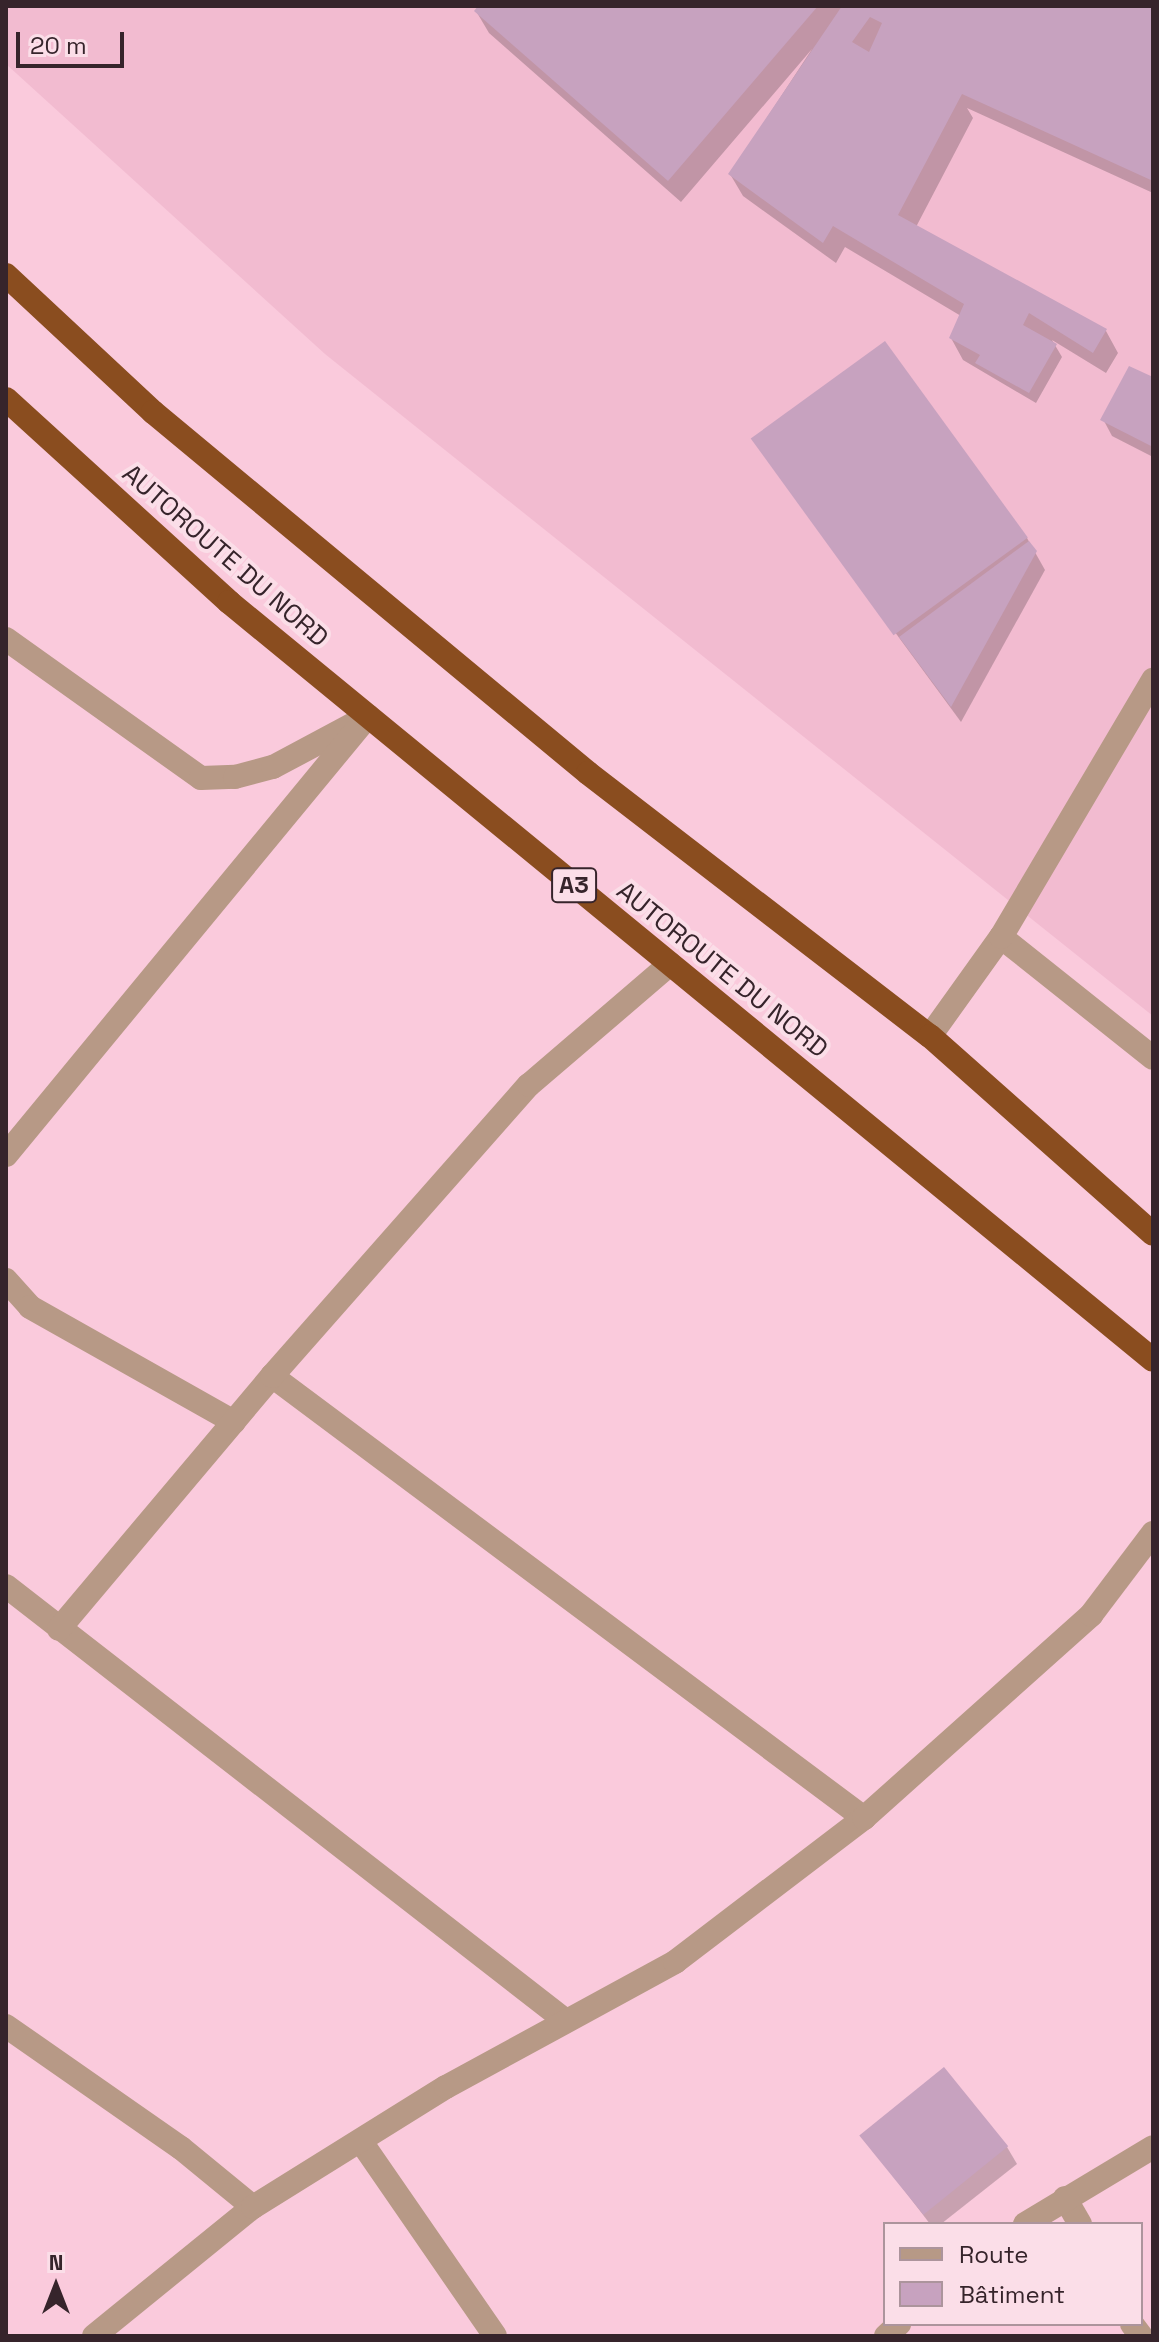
<!DOCTYPE html>
<meta charset="utf-8">
<style>
body{margin:0}
#map{position:relative;width:1159px;height:2342px;overflow:hidden;background:#facadc;font-family:"Space Grotesk",sans-serif}
div>[style]{position:absolute}
[style*='--x']{left:calc(var(--x)*1px);top:calc(var(--y)*1px);width:calc(var(--w)*1px);rotate:calc(var(--a)*1deg)}
.built>*{inset:0;background:#f2bbd0}
.shadow>*{inset:0;background:#0003}
.building>*{inset:0;background:#c7a2bf;transform-origin:0 0}
.minor>*{height:24px;margin:-12px;padding:0 12px;transform-origin:12px;border-radius:12px;background:#b79986}
.highway>*{height:24px;margin:-12px;padding:0 12px;transform-origin:12px;border-radius:12px;background:#8a4d1f}
span{translate:-50% -50%;white-space:nowrap;text-align:center;line-height:1.15;-webkit-text-stroke:8px #fbdee8;paint-order:stroke}
.shield-label span{padding:2px 6px;background:#fbdee8;border:2px solid;border-radius:6px;-webkit-text-stroke-width:0}
.shield-label{font-size:24px;color:#36242b;font-weight:700}
.street-label{font-size:26px;color:#36242b}
.frame{position:absolute;inset:0;border:8px solid #36242b;pointer-events:none}
.legend{position:absolute;left:883px;top:2222px;width:260px;height:104px;box-sizing:border-box;background:#fbdee8;border:2px solid #ac949c;margin:0;padding:10px 14px;list-style:none;font-size:24px;color:#36242b}
.legend li{display:flex;align-items:center;gap:16px;height:40px}
.legend b{width:40px;border:2px solid #ac949c}
.north{position:absolute;left:16px;top:2246px;width:80px;height:80px;-webkit-text-stroke:6px #fbdee8;paint-order:stroke;rotate:0deg;font-size:22px;font-weight:700;line-height:32px;text-align:center;color:#36242b}
.north::after{content:'';display:block;margin:auto;width:28px;height:36px;background:#36242b;clip-path:polygon(50% 0,100% 100%,50% 72%,0 100%)}
.scale{position:absolute;left:16px;top:32px;width:108px;height:36px;box-sizing:border-box;border:4px solid #36242b;border-top:0;padding-left:10px;font-size:24px;line-height:28px;white-space:nowrap;color:#36242b;-webkit-text-stroke:6px #fbdee8;paint-order:stroke}
</style>
<div id="map">
<div class="built">
<div style="clip-path:polygon(6px 6px,1153px 6px,1153px 1016px,325px 354px,6px 64px)"></div>
</div>
<div class="shadow">
<div style="clip-path:polygon(480px 6px,1153px 6px,1153px 193px,967px 108px,973px 118px,916px 227px,1106px 331px,1118px 353px,1106px 373px,1052px 340px,1062px 357px,1036px 403px,963px 360px,951px 338px,961px 316px,845px 247px,836px 263px,743px 196px,730px 174px,812px 49px,681px 202px,489px 33px,476px 11px)"></div>
<div style="clip-path:polygon(1153px 381px,1153px 457px,1112px 436px,1103px 419px)"></div>
<div style="clip-path:polygon(753px 439px,1027px 538px,1045px 570px,961px 722px)"></div>
<div style="clip-path:polygon(862px 2135px,1007px 2147px,1017px 2164px,941px 2224px,930px 2224px)"></div>
</div>
<div class="building">
<div style="clip-path:polygon(478px 6px,818px 6px,668px 181px,474px 11px)"></div>
<div style="clip-path:polygon(evenodd,842px 6px,1153px 6px,1153px 181px,962px 94px,898px 215px,1107px 329px,1093px 353px,1029px 313px,1023px 325px,1057px 344px,1029px 393px,975px 363px,980px 355px,949px 338px,964px 304px,833px 226px,823px 243px,728px 174px,842px 6px,870px 17px,882px 23px,869px 52px,852px 42px,870px 17px)"></div>
<div style="left:885px;top:341px;width:243px;height:166px;rotate:54deg"></div>
<div style="clip-path:polygon(1129px 366px,1153px 377px,1153px 447px,1100px 420px)"></div>
<div style="clip-path:polygon(1029px 541px,1037px 551px,951px 707px,899px 637px)"></div>
<div style="left:944px;top:2067px;width:102px;height:109px;rotate:51deg"></div>
</div>
<div class="minor">
<div style="--x:6;--y:639;--w:239;--a:35.5"></div>
<div style="--x:201;--y:778;--w:34;--a:-2"></div>
<div style="--x:235;--y:777;--w:39;--a:-15"></div>
<div style="--x:273;--y:767;--w:98;--a:-28.1"></div>
<div style="--x:1001;--y:937;--w:194;--a:38.5"></div>
<div style="--x:930;--y:1036;--w:122;--a:-54.4"></div>
<div style="--x:1001;--y:937;--w:299;--a:-59.4"></div>
<div style="--x:6;--y:1155;--w:569;--a:-50.49"></div>
<div style="--x:6;--y:1280;--w:36;--a:48"></div>
<div style="--x:30;--y:1307;--w:234;--a:29.4"></div>
<div style="--x:272;--y:1376;--w:739;--a:36.75"></div>
<div style="--x:6;--y:1586;--w:709;--a:37.84"></div>
<div style="--x:59;--y:1629;--w:331;--a:-49.9"></div>
<div style="--x:272;--y:1376;--w:388;--a:-48.6"></div>
<div style="--x:529;--y:1085;--w:186;--a:-40.6"></div>
<div style="--x:6;--y:2026;--w:213;--a:34.9"></div>
<div style="--x:181;--y:2148;--w:93;--a:39.3"></div>
<div style="--x:362;--y:2143;--w:234;--a:55.4"></div>
<div style="--x:1065;--y:2198;--w:30;--a:60"></div>
<div style="--x:1025;--y:2224;--w:149;--a:-31"></div>
<div style="--x:1132;--y:2324;--w:15;--a:53"></div>
<div style="--x:94;--y:2336;--w:205;--a:-39.1"></div>
<div style="--x:253;--y:2207;--w:227;--a:-31.9"></div>
<div style="--x:446;--y:2087;--w:261;--a:-28.6"></div>
<div style="--x:675;--y:1962;--w:238;--a:-37.3"></div>
<div style="--x:864;--y:1818;--w:305;--a:-41.8"></div>
<div style="--x:1091;--y:1615;--w:103;--a:-52.9"></div>
<div style="--x:886;--y:2336;--w:18;--a:-43"></div>
</div>
<div class="highway">
<div style="--x:6;--y:275;--w:201;--a:43"></div>
<div style="--x:153;--y:412;--w:565;--a:39.69"></div>
<div style="--x:588;--y:773;--w:431;--a:37.6"></div>
<div style="--x:930;--y:1036;--w:298;--a:41.6"></div>
<div style="--x:6;--y:399;--w:302;--a:42.3"></div>
<div style="--x:229;--y:602;--w:1195;--a:39.36"></div>
</div>
<div class="shield-label">
<span style="left:574px;top:885px">A3</span>
</div>
<div class="street-label">
<span style="left:225px;top:556px;rotate:41deg">AUTOROUTE DU NORD</span>
<span style="left:722px;top:970px;rotate:39deg">AUTOROUTE DU NORD</span>
</div>
<div class="frame"></div>
<ul class="legend">
<li><b style="height:10px;background:#b79986"></b>Route</li>
<li><b style="height:22px;background:#c7a2bf"></b>Bâtiment</li>
</ul>
<div class="north">N</div>
<div class="scale">20 m</div>
</div>
